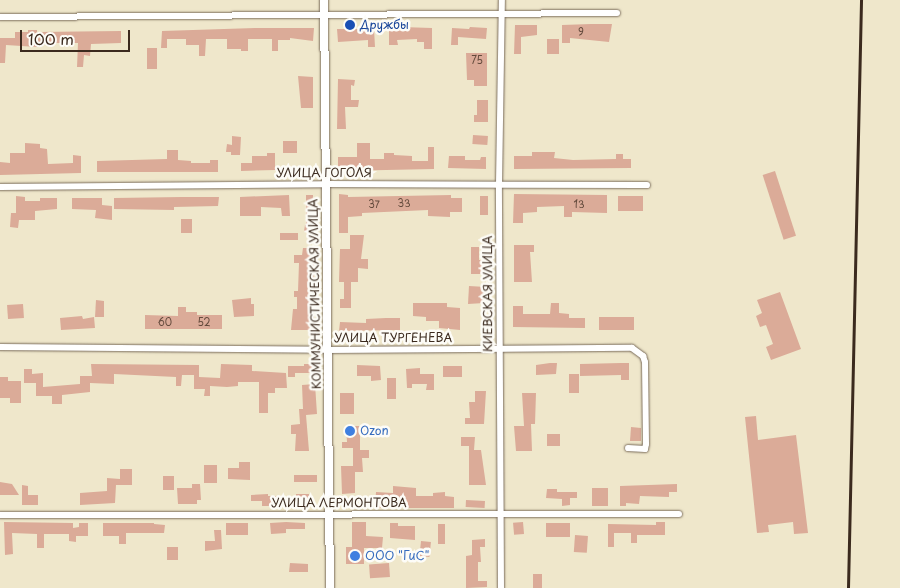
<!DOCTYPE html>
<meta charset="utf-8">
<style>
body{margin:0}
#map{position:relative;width:900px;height:588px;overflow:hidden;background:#efe7cb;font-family:"Playpen Sans",sans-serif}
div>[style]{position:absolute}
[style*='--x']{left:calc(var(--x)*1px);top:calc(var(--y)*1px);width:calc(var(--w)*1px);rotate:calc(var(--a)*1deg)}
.building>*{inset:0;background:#dbab98;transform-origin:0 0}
.roads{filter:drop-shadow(0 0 1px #7a6c5b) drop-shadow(0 0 1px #7a6c5b)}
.minor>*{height:6px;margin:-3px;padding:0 3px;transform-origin:3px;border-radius:3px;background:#fff}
.tertiary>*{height:8px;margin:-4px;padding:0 4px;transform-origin:4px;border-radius:4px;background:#fff}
.rail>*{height:2.5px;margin:-1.25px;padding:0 1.25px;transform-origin:1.25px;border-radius:1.25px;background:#3b2a1e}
.dots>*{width:14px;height:14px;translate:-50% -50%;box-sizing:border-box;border:2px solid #fdfcf7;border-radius:50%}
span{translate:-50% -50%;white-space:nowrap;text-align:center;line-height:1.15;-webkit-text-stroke:5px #fdfcf7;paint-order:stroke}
.number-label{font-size:10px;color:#634a3c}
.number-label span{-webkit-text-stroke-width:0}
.transit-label{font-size:12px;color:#164399}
.left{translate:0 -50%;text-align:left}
.street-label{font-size:12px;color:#3b2a1e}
.shop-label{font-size:12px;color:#366cbe}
.scale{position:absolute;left:20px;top:30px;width:110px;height:22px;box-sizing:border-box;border:2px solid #3b2a1e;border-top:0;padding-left:6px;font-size:15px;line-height:18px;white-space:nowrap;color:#3b2a1e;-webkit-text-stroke:4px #fdfcf7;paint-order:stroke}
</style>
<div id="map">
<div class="building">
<div style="clip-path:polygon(591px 24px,612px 24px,609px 42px,570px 38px,570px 43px,562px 43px,562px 25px)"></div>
<div style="clip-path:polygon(515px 25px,537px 25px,537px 35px,521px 37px,521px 54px,514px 54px)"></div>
<div style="clip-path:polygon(401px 27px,432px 28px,432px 49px,424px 49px,424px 42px,417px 42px,417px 39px,397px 40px,398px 45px,389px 45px,389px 31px,401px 30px)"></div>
<div style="clip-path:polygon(470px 27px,487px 28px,486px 39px,458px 37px,458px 45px,451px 45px,452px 28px,469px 29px)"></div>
<div style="clip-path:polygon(255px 28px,314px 28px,313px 41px,290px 38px,290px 40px,278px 40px,278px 51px,272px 51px,272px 39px,248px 39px,248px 51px,241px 51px,241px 49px,227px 49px,227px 39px,206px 39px,205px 56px,199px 56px,199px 45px,186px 45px,186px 39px,167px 39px,167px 48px,161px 48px,162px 31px)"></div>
<div style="clip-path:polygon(337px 29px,374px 29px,375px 47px,368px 47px,368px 40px,338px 42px)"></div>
<div style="clip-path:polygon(28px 30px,37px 30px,37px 32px,121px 31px,121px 43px,91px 44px,90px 56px,84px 55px,83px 67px,77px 67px,78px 43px,37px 43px,37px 47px,6px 45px,5px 63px,0 63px,0 38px,15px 38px,15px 32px,28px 32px)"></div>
<div style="left:547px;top:39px;width:12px;height:15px"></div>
<div style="left:147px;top:48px;width:10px;height:21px"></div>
<div style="clip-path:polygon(466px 53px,487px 53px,487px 86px,474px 86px,474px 80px,467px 80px)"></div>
<div style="clip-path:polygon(298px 76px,313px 77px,313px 108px,301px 108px)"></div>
<div style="clip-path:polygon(338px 79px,355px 80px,354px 86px,351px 85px,351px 100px,359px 100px,358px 107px,345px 107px,346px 129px,337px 129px)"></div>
<div style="clip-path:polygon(477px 100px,488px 100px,488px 122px,474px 122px,474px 115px,477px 115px)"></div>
<div style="left:473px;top:135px;width:15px;height:9px;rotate:4deg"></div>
<div style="clip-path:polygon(232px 136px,241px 137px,240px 155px,231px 155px,231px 152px,226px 152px,227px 144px,232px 145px)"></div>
<div style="left:283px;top:141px;width:14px;height:12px"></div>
<div style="clip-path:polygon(25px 143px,40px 144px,40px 148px,47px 149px,48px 164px,73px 163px,73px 155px,81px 156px,81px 173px,0 175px,0 162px,10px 163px,10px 153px,25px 153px)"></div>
<div style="clip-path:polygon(357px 143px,370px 143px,370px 159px,384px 159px,384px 153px,394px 153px,394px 155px,412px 156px,412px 161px,428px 161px,428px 147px,434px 147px,434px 169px,338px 171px,338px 157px,357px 157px)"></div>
<div style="clip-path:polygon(167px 150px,178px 150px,178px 160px,191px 161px,191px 163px,210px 163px,210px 160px,218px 160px,218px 172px,97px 172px,97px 161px,167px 159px)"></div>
<div style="clip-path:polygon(532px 152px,555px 152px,554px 158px,573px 160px,616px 159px,616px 154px,623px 154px,623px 159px,631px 159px,631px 168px,514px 169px,514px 156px,532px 156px)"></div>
<div style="clip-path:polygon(267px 153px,275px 153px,275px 170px,241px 171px,241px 163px,252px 163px,252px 156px,267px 156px)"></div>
<div style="clip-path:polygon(449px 156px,465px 156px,465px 160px,480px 160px,481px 157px,486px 157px,486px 169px,448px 168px)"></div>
<div style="left:775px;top:171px;width:68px;height:13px;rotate:72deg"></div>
<div style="clip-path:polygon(339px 194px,348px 195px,348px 197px,451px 195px,451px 198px,462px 198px,462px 212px,450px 212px,450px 217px,428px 216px,428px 210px,362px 213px,362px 216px,348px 217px,348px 233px,339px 233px)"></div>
<div style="clip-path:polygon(514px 194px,607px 195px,607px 213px,572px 212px,572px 217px,564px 217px,564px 206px,537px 207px,537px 212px,523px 213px,523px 223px,513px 223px)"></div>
<div style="clip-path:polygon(289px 195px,290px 216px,282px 216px,281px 208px,261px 207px,261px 216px,240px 216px,240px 197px)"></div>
<div style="clip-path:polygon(306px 195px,313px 195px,313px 232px,304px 231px,305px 225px,306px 225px)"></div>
<div style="clip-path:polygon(16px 196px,25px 197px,25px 201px,40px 201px,40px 198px,57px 198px,57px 209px,35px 211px,35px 220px,19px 220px,18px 228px,10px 227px,11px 213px,16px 213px)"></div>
<div style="left:480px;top:196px;width:8px;height:19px"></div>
<div style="left:618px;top:196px;width:25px;height:15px"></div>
<div style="clip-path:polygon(182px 197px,219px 197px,218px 206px,174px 207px,174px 210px,114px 209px,114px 198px)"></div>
<div style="clip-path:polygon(72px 198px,102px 198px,102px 205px,112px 206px,112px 220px,95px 218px,96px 210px,72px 209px)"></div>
<div style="left:181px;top:219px;width:11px;height:14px"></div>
<div style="left:280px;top:233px;width:18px;height:7px"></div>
<div style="clip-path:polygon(350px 235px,364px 235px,361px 259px,368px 259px,368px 269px,358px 268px,358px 282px,351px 282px,351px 308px,340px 308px,340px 299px,344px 299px,344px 282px,339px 282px,340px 249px,350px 249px)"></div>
<div style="clip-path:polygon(514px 245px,534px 245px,534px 252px,530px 252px,532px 282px,514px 282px)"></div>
<div style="clip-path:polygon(471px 247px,479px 247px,479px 260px,485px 260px,485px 274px,471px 274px)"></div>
<div style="clip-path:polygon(303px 248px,313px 248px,314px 255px,314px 330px,291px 330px,293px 309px,297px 309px,297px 297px,294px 297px,294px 291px,298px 291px,299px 263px,294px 263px,294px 255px,302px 255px)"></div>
<div style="clip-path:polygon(469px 286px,486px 287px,484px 303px,468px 304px)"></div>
<div style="clip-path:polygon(780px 292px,801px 349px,771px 360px,766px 347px,773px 344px,766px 325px,760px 327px,756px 316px,762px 313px,757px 300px)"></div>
<div style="clip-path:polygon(251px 298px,251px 304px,254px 304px,254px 316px,234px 317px,232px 300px)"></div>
<div style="clip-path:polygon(96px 300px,104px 301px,104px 317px,95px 317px)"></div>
<div style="clip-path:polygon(413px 303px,447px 303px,447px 307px,460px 308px,460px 330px,439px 328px,439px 321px,426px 321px,426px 317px,413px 316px)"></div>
<div style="clip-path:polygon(551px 303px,559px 303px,559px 313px,569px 314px,569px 318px,585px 318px,585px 328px,513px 327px,513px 306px,523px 306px,523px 314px,550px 314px)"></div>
<div style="left:23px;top:304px;width:14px;height:16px;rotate:86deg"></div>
<div style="clip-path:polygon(178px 307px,186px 307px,186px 312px,197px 312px,197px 315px,222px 315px,222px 329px,145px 329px,145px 315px,178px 316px)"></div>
<div style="clip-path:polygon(82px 316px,83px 319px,94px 317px,95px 328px,61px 330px,60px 318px)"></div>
<div style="left:599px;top:317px;width:35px;height:13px"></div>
<div style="clip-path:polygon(386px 318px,400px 318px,400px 330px,339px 331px,340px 322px,366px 323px,366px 319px)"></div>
<div style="clip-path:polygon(550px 363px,557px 363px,556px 374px,536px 375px,536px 365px)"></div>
<div style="clip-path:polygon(621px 363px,629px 363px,629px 380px,621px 380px,621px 375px,580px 376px,580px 364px)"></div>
<div style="clip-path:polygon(91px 364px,199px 365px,199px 377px,220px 378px,221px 364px,252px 365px,252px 371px,286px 373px,287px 388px,275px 388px,275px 393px,268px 393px,268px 413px,259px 413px,259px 382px,238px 382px,238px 386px,227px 387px,210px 386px,210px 396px,204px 396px,205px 389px,194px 389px,194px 375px,182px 375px,181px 386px,176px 386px,176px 377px,114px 374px,114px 384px,90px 383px,90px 392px,62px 395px,62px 404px,52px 404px,52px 396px,36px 396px,36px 383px,24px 383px,24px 369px,32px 369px,32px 374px,43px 373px,43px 387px,80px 384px,80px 376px,92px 376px)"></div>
<div style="clip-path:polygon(304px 364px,316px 364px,316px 373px,295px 373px,295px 377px,288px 377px,288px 366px,304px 366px)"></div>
<div style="clip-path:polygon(357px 365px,380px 366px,381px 380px,371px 381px,371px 376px,357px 376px)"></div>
<div style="left:443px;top:366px;width:19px;height:11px"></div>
<div style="clip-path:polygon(420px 368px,420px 374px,434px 374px,434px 390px,426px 390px,427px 384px,412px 384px,412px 388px,407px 388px,406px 369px)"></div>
<div style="left:569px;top:374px;width:10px;height:19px"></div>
<div style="clip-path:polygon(0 377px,8px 377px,8px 381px,21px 381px,21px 403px,10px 403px,10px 398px,0 398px)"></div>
<div style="left:387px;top:378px;width:9px;height:21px"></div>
<div style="clip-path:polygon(315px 384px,317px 414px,306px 415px,309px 451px,295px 451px,296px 434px,291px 434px,291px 425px,300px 424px,299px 409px,303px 409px,302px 385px)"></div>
<div style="clip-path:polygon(475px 391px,486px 391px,484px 424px,465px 424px,465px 418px,470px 418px,469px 402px,475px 402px)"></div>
<div style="left:354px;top:393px;width:21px;height:14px;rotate:90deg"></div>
<div style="clip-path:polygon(522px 393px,536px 393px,535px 424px,531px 424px,532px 451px,516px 451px,514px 426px,524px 426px)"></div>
<div style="clip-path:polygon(756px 416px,758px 440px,796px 435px,808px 533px,794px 534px,793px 522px,768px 525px,769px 532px,757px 533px,745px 417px)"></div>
<div style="clip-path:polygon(346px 426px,370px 426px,370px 433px,360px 433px,360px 450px,369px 450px,369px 458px,362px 458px,363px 472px,355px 472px,355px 493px,342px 494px,341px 466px,353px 466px,353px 448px,342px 448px,342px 442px,347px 442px)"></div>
<div style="clip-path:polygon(631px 427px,641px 428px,641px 441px,630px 441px)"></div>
<div style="left:547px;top:434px;width:13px;height:12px"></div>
<div style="clip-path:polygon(461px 437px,475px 437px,474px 450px,481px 450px,486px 485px,469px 485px,469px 446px,461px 446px)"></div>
<div style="clip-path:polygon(239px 462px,250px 462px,250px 480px,228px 479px,228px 468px,239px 468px)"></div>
<div style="left:204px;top:465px;width:13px;height:18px"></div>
<div style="clip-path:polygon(120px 469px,132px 469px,132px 485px,116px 485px,115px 503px,80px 505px,80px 493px,107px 491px,107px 478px,120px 479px)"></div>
<div style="left:317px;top:475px;width:7px;height:23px;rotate:90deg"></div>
<div style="left:163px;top:476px;width:11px;height:14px"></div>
<div style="clip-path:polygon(0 482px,12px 484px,19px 495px,0 495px)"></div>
<div style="clip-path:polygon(192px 484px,200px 484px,201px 500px,197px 500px,197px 504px,178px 504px,177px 488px,192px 488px)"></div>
<div style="clip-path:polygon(677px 484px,677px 492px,669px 492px,669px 497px,640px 496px,639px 504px,626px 503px,626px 506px,620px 506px,620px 486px)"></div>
<div style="clip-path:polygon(22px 485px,28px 486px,28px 495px,38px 495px,38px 505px,22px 505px)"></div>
<div style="clip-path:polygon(393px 486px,416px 488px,416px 496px,433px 496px,433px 493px,445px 492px,445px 496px,454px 497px,454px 508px,403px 508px,403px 499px,383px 499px,382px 508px,375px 508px,376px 492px,393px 493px)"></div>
<div style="left:592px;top:488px;width:16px;height:18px"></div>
<div style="clip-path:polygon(547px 489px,557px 489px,557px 492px,577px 492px,577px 498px,570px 498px,570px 505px,562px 506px,562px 499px,546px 498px)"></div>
<div style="clip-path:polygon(268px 494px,268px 496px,282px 496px,282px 506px,262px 506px,262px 501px,251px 501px,251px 495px)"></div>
<div style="left:296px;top:494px;width:13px;height:13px"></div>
<div style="left:466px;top:500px;width:19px;height:7px;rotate:3deg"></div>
<div style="clip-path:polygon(4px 522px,73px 523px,73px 528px,79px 527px,79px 523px,88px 523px,88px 536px,76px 536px,76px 542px,69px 541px,69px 534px,44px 534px,44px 548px,37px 548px,37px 534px,12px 533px,13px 554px,5px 555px)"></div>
<div style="clip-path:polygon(286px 522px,305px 523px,305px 529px,286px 529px,286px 533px,271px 534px,270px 523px)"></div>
<div style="clip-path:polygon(352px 522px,366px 522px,366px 536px,383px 537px,382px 548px,364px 548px,364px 564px,346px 564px,346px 547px,352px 547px)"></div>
<div style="left:523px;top:522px;width:12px;height:10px;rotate:85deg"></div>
<div style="clip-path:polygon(656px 522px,665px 522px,665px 535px,637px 535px,637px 543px,631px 543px,631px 533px,614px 533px,614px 547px,608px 547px,608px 524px,656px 525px)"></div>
<div style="clip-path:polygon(103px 523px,154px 523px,154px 524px,165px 525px,164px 533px,126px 533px,126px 544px,119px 544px,119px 536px,103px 536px)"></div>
<div style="left:226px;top:523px;width:22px;height:12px"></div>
<div style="clip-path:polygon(390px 523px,398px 523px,398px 526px,415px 526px,415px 540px,390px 538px)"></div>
<div style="left:570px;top:523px;width:14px;height:24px;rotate:90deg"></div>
<div style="left:438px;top:524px;width:7px;height:20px"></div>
<div style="clip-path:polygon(214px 530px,221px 530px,222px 549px,205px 551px,205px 541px,215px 541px)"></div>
<div style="left:575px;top:535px;width:13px;height:17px;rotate:4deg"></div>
<div style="clip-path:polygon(485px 539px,485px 547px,480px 547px,481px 562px,478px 562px,478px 581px,487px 581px,487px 587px,466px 588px,466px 556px,472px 555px,472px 540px)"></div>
<div style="left:421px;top:541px;width:10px;height:15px;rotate:6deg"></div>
<div style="left:167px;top:547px;width:11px;height:13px"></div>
<div style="clip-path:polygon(290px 563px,308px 564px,308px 572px,289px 572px)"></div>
<div style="left:389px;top:563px;width:14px;height:20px;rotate:86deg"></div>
<div style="left:533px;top:574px;width:9px;height:14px"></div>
</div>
<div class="roads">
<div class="minor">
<div style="--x:0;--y:17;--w:617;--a:-0.37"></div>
<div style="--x:0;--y:187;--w:325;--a:-0.5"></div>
<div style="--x:325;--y:184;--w:322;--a:0.2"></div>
<div style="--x:0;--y:347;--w:326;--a:0.5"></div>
<div style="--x:326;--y:350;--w:306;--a:-0.4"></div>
<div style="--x:632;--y:348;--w:14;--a:36"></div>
<div style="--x:643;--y:356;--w:6;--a:72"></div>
<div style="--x:645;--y:362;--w:82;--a:89.3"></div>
<div style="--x:646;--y:444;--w:5;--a:101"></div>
<div style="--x:645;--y:449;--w:17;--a:-177"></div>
<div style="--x:0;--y:515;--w:679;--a:-0.08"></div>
<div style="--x:501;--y:588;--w:404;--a:-90.3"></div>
<div style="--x:499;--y:184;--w:184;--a:-89.1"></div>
</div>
<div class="tertiary">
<div style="--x:324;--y:0;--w:588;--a:89.42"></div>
</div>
</div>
<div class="rail">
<div style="--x:848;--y:588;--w:588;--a:-88.73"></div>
</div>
<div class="dots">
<div style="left:350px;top:25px;background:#1a4fb4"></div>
<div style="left:350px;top:431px;background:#3f7fe0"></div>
<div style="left:355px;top:556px;background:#3f7fe0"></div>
</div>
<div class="number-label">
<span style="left:581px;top:32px">9</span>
<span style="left:477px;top:60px">75</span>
<span style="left:404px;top:203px">33</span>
<span style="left:374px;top:204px">37</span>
<span style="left:579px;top:204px">13</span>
<span style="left:165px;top:322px">60</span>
<span style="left:204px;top:322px">52</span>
</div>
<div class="transit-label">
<span class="left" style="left:360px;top:25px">Дружбы</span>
</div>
<div class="street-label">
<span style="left:324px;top:173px">УЛИЦА ГОГОЛЯ</span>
<span style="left:315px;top:294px;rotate:-91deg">КОММУНИСТИЧЕСКАЯ УЛИЦА</span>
<span style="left:488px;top:294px;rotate:-90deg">КИЕВСКАЯ УЛИЦА</span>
<span style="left:393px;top:338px">УЛИЦА ТУРГЕНЕВА</span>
<span style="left:339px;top:503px">УЛИЦА ЛЕРМОНТОВА</span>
</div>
<div class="shop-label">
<span class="left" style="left:360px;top:431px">Ozon</span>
<span class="left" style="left:365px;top:556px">ООО "ГиС"</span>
</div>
<div class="scale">100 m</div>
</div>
